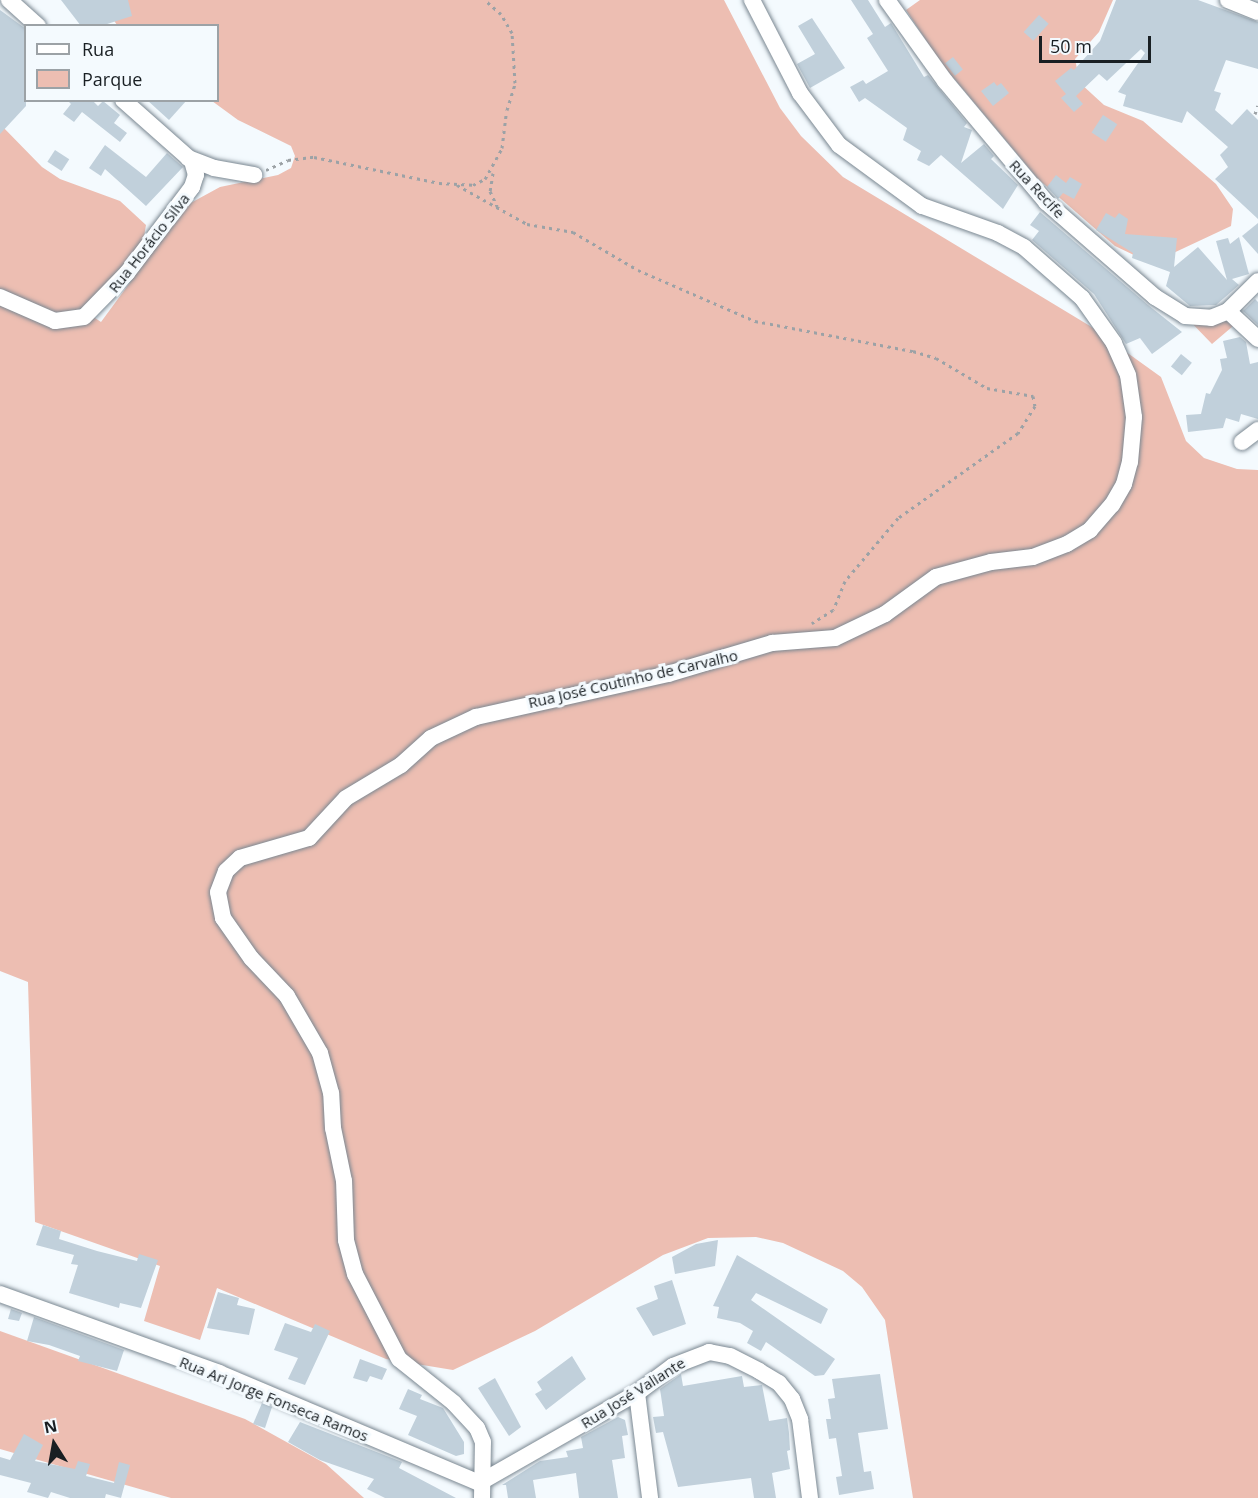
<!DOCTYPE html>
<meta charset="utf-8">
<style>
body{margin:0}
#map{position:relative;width:1258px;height:1498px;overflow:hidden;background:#f4fafe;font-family:"Open Sans",sans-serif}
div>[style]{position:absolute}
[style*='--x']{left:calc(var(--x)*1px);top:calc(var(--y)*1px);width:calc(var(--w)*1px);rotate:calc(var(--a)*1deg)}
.green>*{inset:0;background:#edbeb2}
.building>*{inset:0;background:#c1d0db;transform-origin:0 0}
.path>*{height:3px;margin-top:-1.5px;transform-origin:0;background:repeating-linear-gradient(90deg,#9ca2a6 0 3px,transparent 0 7.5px)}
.roads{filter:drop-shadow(0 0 2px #7a8791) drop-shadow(0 0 2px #7a8791)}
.minor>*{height:16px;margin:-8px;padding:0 8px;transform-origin:8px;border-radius:8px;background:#fff}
span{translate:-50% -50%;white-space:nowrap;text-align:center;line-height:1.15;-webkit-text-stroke:6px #f4fafe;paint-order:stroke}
.street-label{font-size:15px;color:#191f23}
.legend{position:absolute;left:24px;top:24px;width:195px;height:78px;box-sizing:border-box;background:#f4fafe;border:2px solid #9ca2a6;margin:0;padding:8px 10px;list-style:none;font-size:18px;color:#191f23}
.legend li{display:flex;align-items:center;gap:12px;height:30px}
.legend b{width:30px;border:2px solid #9ca2a6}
.north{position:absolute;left:24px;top:1414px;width:60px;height:60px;-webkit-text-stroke:4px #f4fafe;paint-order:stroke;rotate:349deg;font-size:16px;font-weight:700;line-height:24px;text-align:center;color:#191f23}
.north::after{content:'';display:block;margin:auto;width:21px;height:27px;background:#191f23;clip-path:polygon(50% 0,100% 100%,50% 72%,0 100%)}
.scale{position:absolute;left:1039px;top:36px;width:112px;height:27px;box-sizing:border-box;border:3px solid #191f23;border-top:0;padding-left:8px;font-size:18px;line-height:21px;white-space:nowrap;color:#191f23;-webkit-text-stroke:4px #f4fafe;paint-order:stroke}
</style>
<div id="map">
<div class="green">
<div style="clip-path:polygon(100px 0,724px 0,780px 108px,801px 136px,843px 177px,1090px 326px,1161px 377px,1186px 441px,1204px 458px,1237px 469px,1258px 470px,1258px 1498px,913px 1498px,885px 1320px,862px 1287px,843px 1271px,783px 1243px,756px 1237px,708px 1238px,663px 1255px,535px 1331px,453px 1370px,386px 1359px,217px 1288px,200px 1340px,144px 1321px,160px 1266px,35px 1222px,28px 982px,0 971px,0 124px,42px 167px,60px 179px,120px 201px,146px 225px,143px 242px,83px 310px,101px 322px,187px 205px,220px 187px,278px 175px,291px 168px,295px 156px,291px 146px,238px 120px,212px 101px,218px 100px,218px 26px,117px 25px)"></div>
<div style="clip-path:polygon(920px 0,1113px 0,1099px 32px,1075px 59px,1080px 83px,1104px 105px,1143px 121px,1216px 184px,1233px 209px,1231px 226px,1167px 256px,1138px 257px,1115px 246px,1038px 179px,941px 63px,906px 10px)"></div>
<div style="clip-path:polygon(1185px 316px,1211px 319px,1239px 321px,1212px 344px)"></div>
<div style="clip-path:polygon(0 1331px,245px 1419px,326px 1464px,364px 1498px,171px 1498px,0 1449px)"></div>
</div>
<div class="building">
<div style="clip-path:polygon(61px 0,128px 0,132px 16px,101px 26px,81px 26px)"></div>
<div style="clip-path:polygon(851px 0,868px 0,885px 27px,891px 23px,924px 77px,928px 75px,967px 123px,964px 127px,972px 130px,961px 163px,984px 144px,994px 156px,991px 159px,1018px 185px,1003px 209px,941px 155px,929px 166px,917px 160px,921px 151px,903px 140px,907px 128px,865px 98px,859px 102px,850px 87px,863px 80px,866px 84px,888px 71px,867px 38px,873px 34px)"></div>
<div style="clip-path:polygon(1116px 0,1198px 0,1258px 22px,1258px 69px,1226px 60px,1214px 91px,1221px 93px,1215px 110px,1232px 125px,1247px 109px,1258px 120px,1258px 219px,1215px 179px,1228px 167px,1220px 155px,1228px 147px,1187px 111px,1182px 123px,1123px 106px,1126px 95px,1118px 92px,1145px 53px,1141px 49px,1107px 81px,1099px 74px,1076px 96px,1083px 104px,1074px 112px,1061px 98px,1066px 94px,1055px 81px,1071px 68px,1074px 70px,1100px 41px)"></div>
<div style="clip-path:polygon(0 10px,26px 29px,26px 106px,0 134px)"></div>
<div style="left:1039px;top:15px;width:13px;height:23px;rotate:42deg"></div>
<div style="clip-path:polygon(812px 18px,845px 68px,810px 88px,797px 64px,815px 54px,798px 26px)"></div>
<div style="left:953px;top:57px;width:16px;height:10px;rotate:52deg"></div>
<div style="clip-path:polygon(994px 82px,997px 86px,1001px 83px,1009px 93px,993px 106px,981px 91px)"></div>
<div style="clip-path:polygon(67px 100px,92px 100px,98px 106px,103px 101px,120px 115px,114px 123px,127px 133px,120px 142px,82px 112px,74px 122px,63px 114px,71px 104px)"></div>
<div style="clip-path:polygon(147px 100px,187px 100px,169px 120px)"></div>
<div style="left:1103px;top:115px;width:17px;height:21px;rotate:33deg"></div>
<div style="clip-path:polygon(105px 145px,146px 177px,167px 153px,183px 167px,146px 206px,105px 169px,101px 176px,89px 168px)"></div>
<div style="left:55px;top:150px;width:17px;height:14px;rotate:33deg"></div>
<div style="clip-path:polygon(1056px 175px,1066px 183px,1070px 177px,1082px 184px,1074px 199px,1063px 193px,1058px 199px,1047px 187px)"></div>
<div style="clip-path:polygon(1040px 212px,1148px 305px,1182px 332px,1152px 354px,1140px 338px,1126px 344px,1094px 294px,1032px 240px,1039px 231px,1030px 225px)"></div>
<div style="clip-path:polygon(1106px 213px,1115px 218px,1119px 213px,1128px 219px,1125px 234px,1177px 238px,1174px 267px,1198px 247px,1227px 280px,1216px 241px,1228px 238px,1230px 244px,1239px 237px,1249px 274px,1232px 279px,1239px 285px,1216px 305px,1190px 306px,1166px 286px,1170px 272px,1132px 258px,1133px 253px,1096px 230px)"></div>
<div style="clip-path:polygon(1258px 223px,1258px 254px,1242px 236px)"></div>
<div style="clip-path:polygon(1255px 299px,1258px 302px,1258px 325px,1243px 311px)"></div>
<div style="clip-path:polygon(1240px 337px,1246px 342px,1250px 364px,1258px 362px,1258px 419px,1241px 414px,1239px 422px,1226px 418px,1223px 428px,1188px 432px,1186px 415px,1201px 414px,1206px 393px,1210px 394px,1222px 370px,1220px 359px,1227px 358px,1223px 341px)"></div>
<div style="left:1181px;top:354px;width:14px;height:16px;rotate:39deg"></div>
<div style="clip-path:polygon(43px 1225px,61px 1231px,59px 1239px,97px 1251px,137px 1261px,139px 1254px,158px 1260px,141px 1308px,120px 1303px,119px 1308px,69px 1293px,78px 1265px,71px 1264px,74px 1255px,36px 1245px)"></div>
<div style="clip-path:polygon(718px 1240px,715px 1266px,675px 1274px,672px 1257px,696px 1244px)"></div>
<div style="clip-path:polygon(737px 1255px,828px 1309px,821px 1324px,756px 1293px,751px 1300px,835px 1359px,824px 1375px,815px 1376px,766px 1342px,761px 1351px,747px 1343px,753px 1331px,740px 1323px,717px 1318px,719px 1307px,713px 1306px)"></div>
<div style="clip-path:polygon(672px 1280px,686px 1324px,653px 1336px,636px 1308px,658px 1299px,654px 1286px)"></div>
<div style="clip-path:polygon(218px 1292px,239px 1298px,237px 1305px,255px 1309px,249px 1335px,207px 1328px)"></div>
<div style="clip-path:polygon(11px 1309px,22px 1313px,19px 1321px,8px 1319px)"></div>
<div style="clip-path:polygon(34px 1317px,124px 1350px,117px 1371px,78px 1361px,80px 1356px,49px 1345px,27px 1341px)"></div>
<div style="clip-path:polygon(285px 1323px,311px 1332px,315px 1324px,330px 1331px,305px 1385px,288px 1379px,298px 1358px,274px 1350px)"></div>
<div style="clip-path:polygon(572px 1356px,586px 1379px,546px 1410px,535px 1394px,542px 1390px,537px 1382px)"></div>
<div style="clip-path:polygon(360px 1359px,387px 1369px,382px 1380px,370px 1376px,367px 1382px,353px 1378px)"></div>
<div style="clip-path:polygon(681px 1374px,683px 1386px,742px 1376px,744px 1387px,762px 1385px,769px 1421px,787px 1418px,789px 1433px,790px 1450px,787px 1451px,790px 1469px,772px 1473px,776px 1498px,754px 1498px,751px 1478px,678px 1487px,663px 1432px,656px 1433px,653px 1417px,664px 1416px,660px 1389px)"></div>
<div style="clip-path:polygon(880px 1374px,888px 1429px,858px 1433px,864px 1472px,871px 1471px,874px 1489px,839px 1495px,836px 1477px,842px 1476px,836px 1438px,829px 1439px,826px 1419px,831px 1419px,828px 1399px,835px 1398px,832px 1379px)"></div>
<div style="clip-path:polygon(495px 1378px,521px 1427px,509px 1436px,478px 1388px)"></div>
<div style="clip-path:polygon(408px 1389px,422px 1395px,420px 1399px,443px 1408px,464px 1442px,464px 1454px,456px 1456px,408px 1435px,417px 1416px,399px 1409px)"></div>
<div style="clip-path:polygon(262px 1403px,272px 1407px,265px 1428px,253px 1424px)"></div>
<div style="clip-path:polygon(618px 1417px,625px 1420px,628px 1435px,622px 1436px,625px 1458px,612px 1460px,618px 1498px,579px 1498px,576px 1473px,533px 1480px,536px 1498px,508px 1498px,506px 1485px,502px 1485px,540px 1461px,568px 1457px,566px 1451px,583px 1448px,581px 1437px)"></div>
<div style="clip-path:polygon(300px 1422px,397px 1460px,402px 1462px,399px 1468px,456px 1498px,385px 1498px,367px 1489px,374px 1479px,320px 1460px,288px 1442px)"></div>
<div style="clip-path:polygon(24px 1434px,43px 1445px,35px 1461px,75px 1469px,78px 1461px,90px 1464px,86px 1476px,114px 1483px,119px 1462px,130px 1465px,121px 1498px,106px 1494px,105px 1498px,70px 1498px,51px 1492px,48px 1498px,27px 1492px,31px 1483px,0 1475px,0 1457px,10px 1460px)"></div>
</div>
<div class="path">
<div style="--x:1255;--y:114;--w:9;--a:-72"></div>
<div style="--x:266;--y:170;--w:24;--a:-24"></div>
<div style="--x:288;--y:160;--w:26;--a:-7"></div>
<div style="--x:314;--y:157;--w:128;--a:11.7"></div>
<div style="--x:439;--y:183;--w:34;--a:3"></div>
<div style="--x:473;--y:185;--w:13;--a:-27"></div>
<div style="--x:485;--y:179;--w:35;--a:-61"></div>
<div style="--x:502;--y:148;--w:38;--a:-83"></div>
<div style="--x:507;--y:110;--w:28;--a:-73"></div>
<div style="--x:515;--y:83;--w:50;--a:-93.4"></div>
<div style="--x:512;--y:33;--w:22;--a:-120"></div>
<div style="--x:501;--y:14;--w:21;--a:-139"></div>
<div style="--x:493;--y:173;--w:18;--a:99"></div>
<div style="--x:490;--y:191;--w:17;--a:65"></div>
<div style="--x:457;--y:185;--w:80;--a:29.1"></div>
<div style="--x:527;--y:224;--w:47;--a:9.9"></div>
<div style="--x:573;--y:232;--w:75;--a:30.3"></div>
<div style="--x:638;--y:270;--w:128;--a:23.6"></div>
<div style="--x:755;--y:321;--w:161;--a:10.8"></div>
<div style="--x:913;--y:351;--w:24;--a:17"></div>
<div style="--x:936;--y:358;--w:59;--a:30.5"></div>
<div style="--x:987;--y:388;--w:47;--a:9.9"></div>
<div style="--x:1033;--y:396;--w:10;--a:79"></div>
<div style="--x:1035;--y:406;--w:32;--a:122"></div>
<div style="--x:1018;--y:433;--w:147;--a:144.7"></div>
<div style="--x:898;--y:518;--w:82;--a:130.1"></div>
<div style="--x:845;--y:581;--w:31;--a:112"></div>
<div style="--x:833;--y:610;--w:25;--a:148"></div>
</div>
<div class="roads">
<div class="minor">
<div style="--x:9;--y:0;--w:39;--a:42"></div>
<div style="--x:887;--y:0;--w:100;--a:54.4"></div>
<div style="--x:945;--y:81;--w:158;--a:50.1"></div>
<div style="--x:1046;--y:202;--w:145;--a:41.1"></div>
<div style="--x:1155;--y:297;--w:36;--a:32"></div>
<div style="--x:1185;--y:316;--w:26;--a:4"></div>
<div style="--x:1211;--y:318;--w:18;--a:-22"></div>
<div style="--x:1228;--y:311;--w:42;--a:-45"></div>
<div style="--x:1228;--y:0;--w:32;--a:22"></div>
<div style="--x:188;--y:158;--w:28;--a:21"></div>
<div style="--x:214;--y:168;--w:41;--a:9.9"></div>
<div style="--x:0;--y:297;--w:60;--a:23.6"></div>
<div style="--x:55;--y:321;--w:29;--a:-8"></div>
<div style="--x:84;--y:317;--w:62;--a:-45.7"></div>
<div style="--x:127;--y:273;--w:108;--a:-52.9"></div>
<div style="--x:192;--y:187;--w:13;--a:-72"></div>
<div style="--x:196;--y:175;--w:15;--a:-106"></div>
<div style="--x:192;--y:161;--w:92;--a:-138.5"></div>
<div style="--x:1228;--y:311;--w:41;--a:43"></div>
<div style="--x:1242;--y:442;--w:20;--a:-37"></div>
<div style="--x:0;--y:1294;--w:233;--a:19.8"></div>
<div style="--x:219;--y:1373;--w:282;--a:22.9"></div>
<div style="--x:637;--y:1393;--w:106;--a:82.9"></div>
<div style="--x:479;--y:1483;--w:182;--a:-29.7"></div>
<div style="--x:637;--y:1393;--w:45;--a:-36.9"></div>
<div style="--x:673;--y:1366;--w:39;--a:-21"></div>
<div style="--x:709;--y:1352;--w:21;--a:11"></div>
<div style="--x:730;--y:1356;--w:33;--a:27"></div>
<div style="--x:759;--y:1371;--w:23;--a:31"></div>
<div style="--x:779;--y:1383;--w:21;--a:51"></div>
<div style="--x:792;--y:1399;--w:22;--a:68"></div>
<div style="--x:800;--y:1419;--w:80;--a:82.8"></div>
<div style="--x:482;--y:1498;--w:56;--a:-89"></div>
<div style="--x:483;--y:1442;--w:15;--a:-113"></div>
<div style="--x:477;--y:1428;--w:34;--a:-133"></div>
<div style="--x:454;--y:1403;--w:70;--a:-141.3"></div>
<div style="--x:399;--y:1359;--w:96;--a:-117.4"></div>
<div style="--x:355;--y:1274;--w:35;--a:-105"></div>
<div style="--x:346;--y:1240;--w:59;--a:-91.9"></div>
<div style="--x:344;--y:1181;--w:54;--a:-101.7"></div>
<div style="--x:333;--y:1128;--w:35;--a:-93"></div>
<div style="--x:331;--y:1093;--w:41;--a:-105.4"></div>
<div style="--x:320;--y:1053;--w:66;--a:-120.1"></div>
<div style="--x:287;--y:996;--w:52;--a:-133.5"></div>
<div style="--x:251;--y:958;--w:49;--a:-125"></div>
<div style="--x:223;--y:918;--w:26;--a:-101"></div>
<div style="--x:218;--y:892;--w:22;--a:-69"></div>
<div style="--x:226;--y:871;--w:19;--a:-43"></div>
<div style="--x:240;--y:858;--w:72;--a:-16.2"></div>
<div style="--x:309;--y:838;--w:54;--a:-47.2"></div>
<div style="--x:346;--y:798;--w:64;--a:-31"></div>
<div style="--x:401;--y:765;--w:40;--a:-42"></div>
<div style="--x:431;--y:738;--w:50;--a:-25"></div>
<div style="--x:476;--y:717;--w:197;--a:-12.6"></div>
<div style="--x:668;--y:674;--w:109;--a:-16.6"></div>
<div style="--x:772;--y:643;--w:63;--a:-4.5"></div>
<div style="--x:835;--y:638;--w:55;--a:-25.6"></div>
<div style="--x:885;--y:614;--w:63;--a:-36"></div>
<div style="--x:936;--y:577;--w:57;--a:-15.3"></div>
<div style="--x:991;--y:562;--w:42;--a:-6.8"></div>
<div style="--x:1033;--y:557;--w:36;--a:-21"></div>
<div style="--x:1067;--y:544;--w:27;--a:-31"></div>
<div style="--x:1090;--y:530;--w:33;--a:-49"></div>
<div style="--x:1112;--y:505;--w:24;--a:-60"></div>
<div style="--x:1124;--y:484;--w:23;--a:-75"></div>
<div style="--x:1130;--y:462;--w:45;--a:-84.9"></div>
<div style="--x:1134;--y:417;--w:42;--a:-98.1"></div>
<div style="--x:1128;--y:375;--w:35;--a:-114"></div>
<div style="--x:1114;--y:343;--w:55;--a:-125.4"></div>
<div style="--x:1082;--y:298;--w:77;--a:-138.7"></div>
<div style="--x:1024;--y:247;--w:30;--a:-152"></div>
<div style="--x:998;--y:233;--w:81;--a:-160.4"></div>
<div style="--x:922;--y:206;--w:103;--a:-143.7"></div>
<div style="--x:839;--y:145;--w:65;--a:-126.9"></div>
<div style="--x:800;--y:93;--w:105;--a:-117.3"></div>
</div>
</div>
<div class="street-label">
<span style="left:1037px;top:189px;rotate:47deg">Rua Recife</span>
<span style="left:149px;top:243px;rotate:-52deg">Rua Horácio Silva</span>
<span style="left:633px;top:679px;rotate:-13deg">Rua José Coutinho de Carvalho</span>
<span style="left:633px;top:1393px;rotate:-32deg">Rua José Valiante</span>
<span style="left:274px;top:1399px;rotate:22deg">Rua Ari Jorge Fonseca Ramos</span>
</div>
<ul class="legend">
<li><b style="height:8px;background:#fff"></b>Rua</li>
<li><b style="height:16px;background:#edbeb2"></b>Parque</li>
</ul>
<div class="north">N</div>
<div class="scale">50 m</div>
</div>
